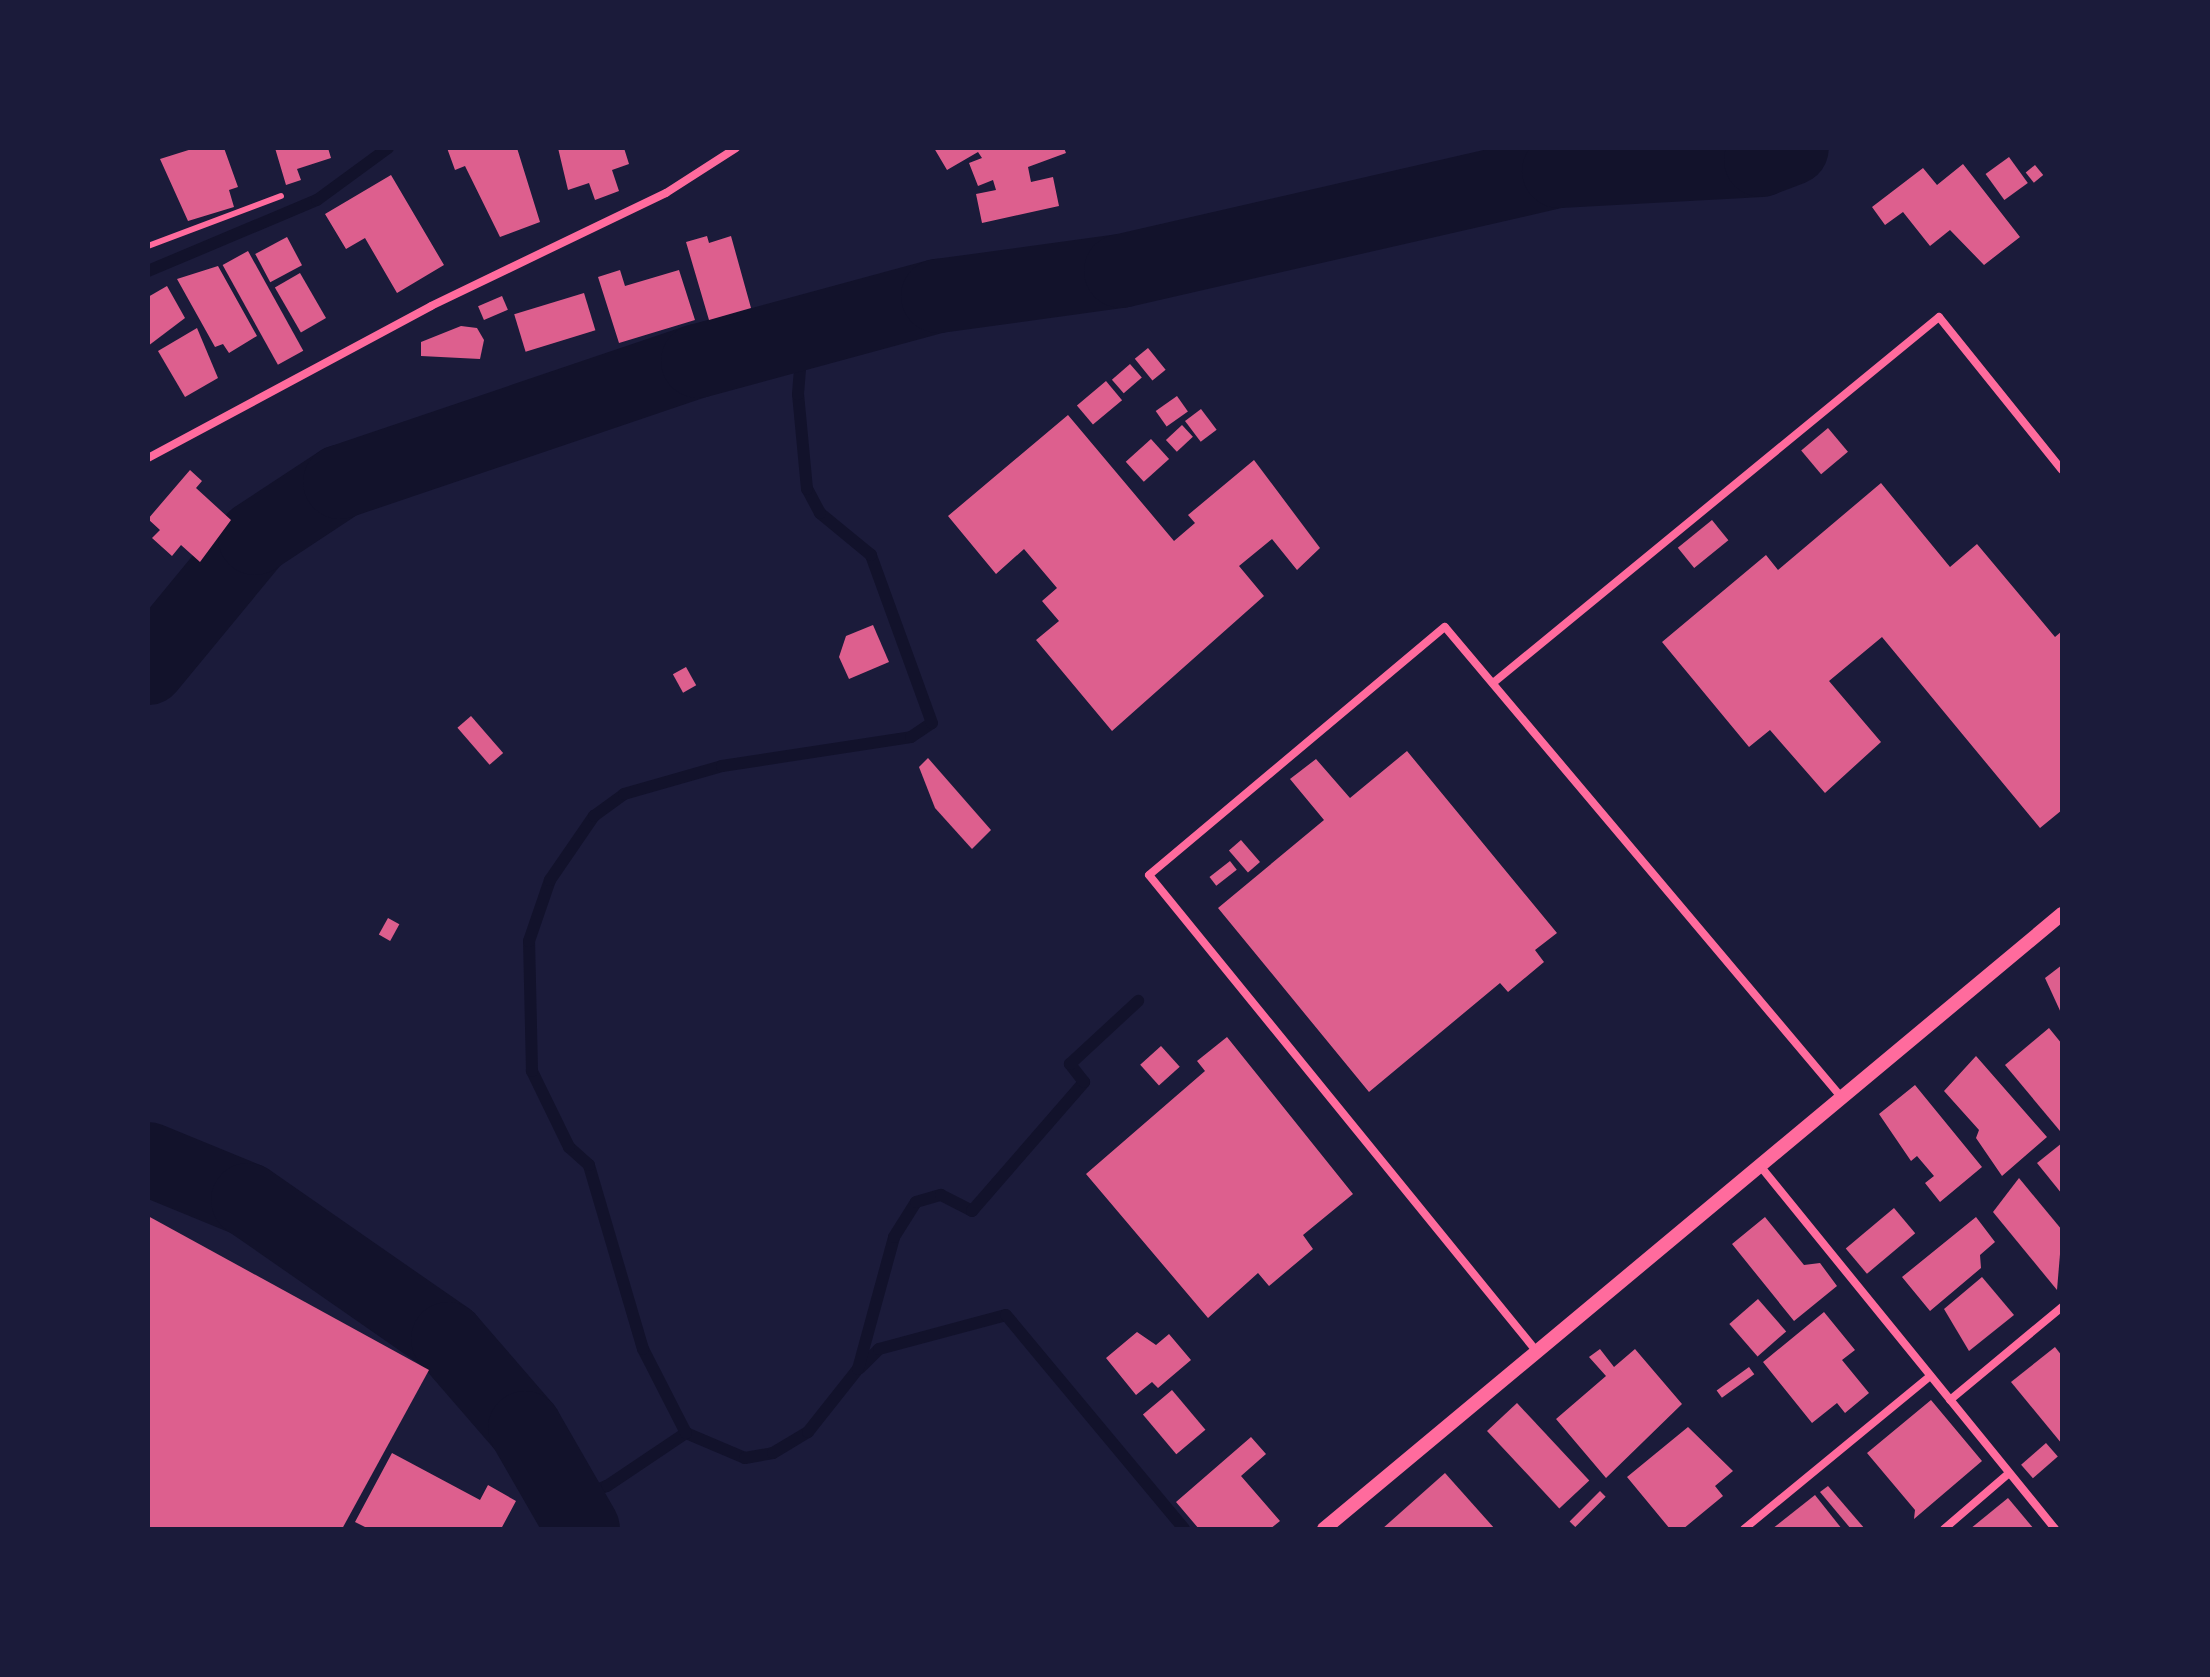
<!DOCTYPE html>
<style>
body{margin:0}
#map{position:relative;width:2210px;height:1677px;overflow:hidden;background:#1b1b3a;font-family:"Titillium Web",sans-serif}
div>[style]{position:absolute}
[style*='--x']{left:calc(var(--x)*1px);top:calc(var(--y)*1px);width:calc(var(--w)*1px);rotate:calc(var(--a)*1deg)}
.stream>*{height:12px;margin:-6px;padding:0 6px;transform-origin:6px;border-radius:6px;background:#12122b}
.river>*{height:74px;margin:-37px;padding:0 37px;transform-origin:37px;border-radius:37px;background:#12122b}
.building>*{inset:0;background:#dd5f8e;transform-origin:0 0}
.service>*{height:6px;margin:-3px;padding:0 3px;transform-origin:3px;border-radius:3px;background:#ff6b9d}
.minor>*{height:8px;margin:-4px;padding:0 4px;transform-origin:4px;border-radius:4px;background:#ff6b9d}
.tertiary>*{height:14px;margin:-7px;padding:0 7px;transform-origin:7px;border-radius:7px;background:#ff6b9d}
span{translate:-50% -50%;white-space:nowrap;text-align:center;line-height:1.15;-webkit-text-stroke:6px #1b1b3a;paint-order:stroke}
.frame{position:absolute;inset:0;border:150px solid #1b1b3a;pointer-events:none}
</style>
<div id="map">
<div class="stream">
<div style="--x:148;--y:271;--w:183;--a:-22.8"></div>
<div style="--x:317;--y:200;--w:88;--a:-36.2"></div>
<div style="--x:860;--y:1368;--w:27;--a:-45"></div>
<div style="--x:879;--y:1349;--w:131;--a:-15"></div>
<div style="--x:1006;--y:1315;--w:278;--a:50.2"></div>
<div style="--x:686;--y:1433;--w:64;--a:23"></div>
<div style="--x:745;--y:1458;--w:28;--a:-10"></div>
<div style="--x:773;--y:1453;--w:41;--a:-31"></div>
<div style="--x:808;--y:1432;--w:80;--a:-51.6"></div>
<div style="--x:858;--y:1369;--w:137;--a:-74.7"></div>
<div style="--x:894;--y:1237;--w:41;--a:-57.8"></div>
<div style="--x:916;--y:1202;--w:26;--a:-16"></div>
<div style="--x:941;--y:1195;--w:35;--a:27"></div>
<div style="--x:972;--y:1211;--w:171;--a:-49"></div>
<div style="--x:1084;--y:1082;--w:23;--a:-128"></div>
<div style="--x:1070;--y:1064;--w:93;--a:-42.8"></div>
<div style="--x:571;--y:1501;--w:39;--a:-23"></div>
<div style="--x:607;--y:1486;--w:95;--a:-33.9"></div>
<div style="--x:686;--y:1433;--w:94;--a:-117.1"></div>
<div style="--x:643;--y:1349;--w:192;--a:-106.4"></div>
<div style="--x:589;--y:1165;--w:27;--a:-138"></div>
<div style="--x:569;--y:1147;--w:85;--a:-116"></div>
<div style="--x:532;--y:1071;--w:130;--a:-91.3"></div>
<div style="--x:529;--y:941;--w:65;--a:-71"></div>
<div style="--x:550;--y:880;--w:78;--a:-55.5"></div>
<div style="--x:594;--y:816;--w:37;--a:-36"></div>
<div style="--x:624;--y:794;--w:102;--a:-15.9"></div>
<div style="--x:722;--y:766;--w:191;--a:-8.7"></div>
<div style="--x:911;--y:737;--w:25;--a:-34"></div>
<div style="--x:932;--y:723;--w:179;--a:-110"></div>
<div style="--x:871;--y:555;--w:66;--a:-140.5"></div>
<div style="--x:820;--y:513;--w:27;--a:-118"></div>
<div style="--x:807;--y:489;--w:95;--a:-95.4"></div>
<div style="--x:798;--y:394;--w:62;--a:-85.4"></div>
</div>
<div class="river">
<div style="--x:148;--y:668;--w:168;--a:-50.5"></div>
<div style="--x:255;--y:538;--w:102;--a:-33.4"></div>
<div style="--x:340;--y:482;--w:378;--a:-18.7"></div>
<div style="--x:698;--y:361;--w:249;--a:-15.2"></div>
<div style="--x:938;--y:296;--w:185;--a:-7.8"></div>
<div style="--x:1121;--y:271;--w:449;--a:-12.9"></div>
<div style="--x:1559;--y:171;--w:202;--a:-3.1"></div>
<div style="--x:1761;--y:160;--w:33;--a:-21"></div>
<div style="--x:148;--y:1159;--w:108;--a:22.3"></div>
<div style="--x:248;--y:1200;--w:244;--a:34.8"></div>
<div style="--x:448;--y:1339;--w:118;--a:49.1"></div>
<div style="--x:525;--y:1428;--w:116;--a:60.1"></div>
</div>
<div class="building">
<div style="clip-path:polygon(195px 148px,224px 148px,238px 187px,229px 190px,234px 207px,188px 221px,160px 159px)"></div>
<div style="clip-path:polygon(275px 148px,328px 148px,331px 158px,297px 169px,301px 180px,286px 185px)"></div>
<div style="clip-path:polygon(447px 148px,517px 148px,540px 222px,500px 237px,465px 166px,455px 170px)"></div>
<div style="clip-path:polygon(558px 148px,624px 148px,629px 164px,612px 170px,619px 191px,595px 200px,589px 183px,568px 190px)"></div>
<div style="clip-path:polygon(934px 148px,1064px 148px,1066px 153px,1028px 167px,1031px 182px,1053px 177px,1059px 206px,982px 223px,976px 194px,996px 190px,993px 180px,978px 186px,969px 163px,982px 158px,978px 152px,947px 170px)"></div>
<div style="left:2009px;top:157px;width:32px;height:29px;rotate:54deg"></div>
<div style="clip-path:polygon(1963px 164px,2020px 237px,1984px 265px,1950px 230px,1930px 246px,1903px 212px,1885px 225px,1872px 207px,1923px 168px,1937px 185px)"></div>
<div style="left:2035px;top:165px;width:13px;height:12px;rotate:51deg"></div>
<div style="clip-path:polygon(391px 175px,444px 265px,397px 293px,365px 238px,346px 249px,325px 214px)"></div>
<div style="clip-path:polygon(707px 236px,709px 243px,731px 236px,751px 308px,709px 320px,686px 242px)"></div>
<div style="left:287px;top:237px;width:32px;height:36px;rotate:62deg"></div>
<div style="left:248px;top:251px;width:114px;height:29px;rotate:61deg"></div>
<div style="clip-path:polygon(218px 266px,257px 336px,229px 353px,223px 344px,215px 347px,177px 279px)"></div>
<div style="clip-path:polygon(620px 270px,625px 286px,679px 270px,695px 320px,619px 343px,598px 277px)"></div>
<div style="left:300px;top:273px;width:52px;height:29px;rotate:60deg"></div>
<div style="clip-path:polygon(167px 286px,185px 318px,148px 346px,148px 297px)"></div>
<div style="left:584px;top:293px;width:39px;height:73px;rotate:73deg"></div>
<div style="left:502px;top:296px;width:15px;height:26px;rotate:67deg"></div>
<div style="clip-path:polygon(461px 326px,477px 328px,484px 340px,480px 359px,421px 356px,421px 342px)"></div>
<div style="clip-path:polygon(197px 328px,218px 378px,185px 397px,158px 351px)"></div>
<div style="left:1148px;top:348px;width:28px;height:17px;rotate:51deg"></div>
<div style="left:1130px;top:364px;width:18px;height:24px;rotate:49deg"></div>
<div style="left:1106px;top:381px;width:25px;height:38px;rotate:50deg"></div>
<div style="left:1177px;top:396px;width:19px;height:26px;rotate:55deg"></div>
<div style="left:1201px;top:409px;width:26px;height:20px;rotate:53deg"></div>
<div style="clip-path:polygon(1068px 415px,1174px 541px,1195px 523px,1188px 515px,1254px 460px,1320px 548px,1297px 570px,1272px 539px,1239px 566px,1264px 596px,1112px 731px,1036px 640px,1059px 621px,1042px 601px,1057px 588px,1024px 549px,996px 574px,948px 516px)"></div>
<div style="left:1182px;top:425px;width:16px;height:22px;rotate:47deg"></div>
<div style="left:1828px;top:428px;width:31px;height:35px;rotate:50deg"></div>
<div style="left:1151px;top:439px;width:27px;height:34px;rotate:48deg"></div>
<div style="clip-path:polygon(190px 470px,202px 481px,196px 488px,231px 520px,200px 562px,181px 545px,172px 556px,152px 538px,160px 530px,148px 519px)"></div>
<div style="clip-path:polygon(1881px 483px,1950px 567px,1977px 544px,2055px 637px,2062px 631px,2062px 810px,2040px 828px,1882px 637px,1829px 681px,1881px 742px,1825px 793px,1770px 730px,1749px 747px,1662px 642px,1766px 555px,1778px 570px)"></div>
<div style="left:1712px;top:520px;width:26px;height:44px;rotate:51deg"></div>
<div style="clip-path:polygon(873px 625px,889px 662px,849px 679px,839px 657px,846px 636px)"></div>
<div style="left:686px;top:667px;width:21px;height:15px;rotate:61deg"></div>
<div style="left:471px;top:716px;width:49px;height:18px;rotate:49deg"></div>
<div style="clip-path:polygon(1407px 751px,1557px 933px,1535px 950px,1544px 962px,1508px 992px,1500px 983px,1369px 1092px,1218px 908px,1324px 820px,1290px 779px,1316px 759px,1350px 798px)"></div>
<div style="clip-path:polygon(928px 758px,991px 830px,972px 849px,935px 808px,919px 767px)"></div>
<div style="left:1241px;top:840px;width:29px;height:16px;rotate:49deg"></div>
<div style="left:1230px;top:861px;width:11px;height:26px;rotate:52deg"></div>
<div style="left:388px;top:918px;width:13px;height:19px;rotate:29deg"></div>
<div style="clip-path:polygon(2062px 965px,2062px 1015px,2045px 978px)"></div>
<div style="clip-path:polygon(2049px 1028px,2062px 1044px,2060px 1131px,2005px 1065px)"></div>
<div style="clip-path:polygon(1227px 1037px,1353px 1194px,1303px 1235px,1313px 1249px,1269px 1286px,1258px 1273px,1208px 1318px,1086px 1174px,1205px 1071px,1197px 1061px)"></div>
<div style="left:1161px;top:1046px;width:28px;height:28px;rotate:48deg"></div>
<div style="clip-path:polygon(1976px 1056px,2047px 1137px,2002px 1176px,1976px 1138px,1979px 1130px,1944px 1091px)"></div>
<div style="clip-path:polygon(1915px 1085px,1982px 1167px,1940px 1202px,1925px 1183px,1934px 1176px,1917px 1156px,1911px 1161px,1879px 1114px)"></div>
<div style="clip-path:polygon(2062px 1143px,2062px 1194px,2037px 1163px)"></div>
<div style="clip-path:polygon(2019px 1178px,2062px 1230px,2057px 1290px,1993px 1212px)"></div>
<div style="left:1894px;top:1208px;width:33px;height:63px;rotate:50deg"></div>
<div style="clip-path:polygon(148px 1216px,429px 1370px,342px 1529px,148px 1529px)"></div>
<div style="clip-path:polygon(1765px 1217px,1804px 1265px,1820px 1263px,1837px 1286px,1794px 1321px,1732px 1244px)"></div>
<div style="clip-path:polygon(1976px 1217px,1995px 1242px,1980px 1255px,1981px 1268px,1930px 1311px,1902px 1277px)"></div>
<div style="clip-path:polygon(1982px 1277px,2014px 1315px,1969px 1351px,1944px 1309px)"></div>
<div style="left:1758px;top:1299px;width:43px;height:38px;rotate:49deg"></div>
<div style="clip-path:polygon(1824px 1312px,1855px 1350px,1842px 1360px,1869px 1393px,1845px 1413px,1837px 1403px,1812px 1423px,1763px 1362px)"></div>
<div style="clip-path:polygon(1137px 1332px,1156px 1345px,1169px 1334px,1191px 1360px,1158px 1388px,1152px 1382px,1136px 1395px,1106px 1358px)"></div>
<div style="clip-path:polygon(2055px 1347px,2062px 1356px,2062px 1444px,2011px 1382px)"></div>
<div style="clip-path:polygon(1600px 1349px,1614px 1367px,1635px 1349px,1682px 1404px,1606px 1478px,1556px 1419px,1606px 1376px,1589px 1357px)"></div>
<div style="left:1749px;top:1367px;width:9px;height:40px;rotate:54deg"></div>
<div style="left:1172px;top:1390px;width:52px;height:38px;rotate:50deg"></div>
<div style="clip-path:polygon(1931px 1400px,1982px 1461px,1914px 1519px,1915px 1510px,1867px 1453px)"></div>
<div style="left:1517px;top:1403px;width:106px;height:41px;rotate:47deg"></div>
<div style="clip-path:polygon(1688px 1427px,1733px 1471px,1715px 1486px,1723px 1496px,1683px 1529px,1670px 1529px,1627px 1477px)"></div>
<div style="clip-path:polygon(1251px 1437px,1266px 1454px,1241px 1476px,1280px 1521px,1270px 1529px,1199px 1529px,1176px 1502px)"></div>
<div style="left:2046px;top:1443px;width:18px;height:33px;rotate:49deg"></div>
<div style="clip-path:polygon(392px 1453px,480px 1500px,488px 1485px,516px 1501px,501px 1529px,369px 1529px,355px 1522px)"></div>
<div style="clip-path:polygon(1445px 1473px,1495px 1529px,1382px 1529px)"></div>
<div style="clip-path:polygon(1828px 1486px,1865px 1529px,1851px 1529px,1820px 1492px)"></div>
<div style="left:1600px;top:1491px;width:8px;height:43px;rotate:45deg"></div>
<div style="clip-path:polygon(1815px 1495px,1842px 1529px,1772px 1529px)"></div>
<div style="clip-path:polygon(2008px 1498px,2034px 1529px,1970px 1529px)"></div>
</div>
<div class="service">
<div style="--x:148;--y:246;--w:142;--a:-20.6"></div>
</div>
<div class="minor">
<div style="--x:148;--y:458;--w:321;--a:-28.2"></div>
<div style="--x:431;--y:306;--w:261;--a:-25.7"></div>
<div style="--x:666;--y:193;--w:83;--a:-32.7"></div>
<div style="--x:1493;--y:683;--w:577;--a:-39.37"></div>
<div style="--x:1939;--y:317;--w:196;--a:51.2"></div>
<div style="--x:1761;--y:1167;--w:466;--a:50.9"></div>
<div style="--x:1538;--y:1353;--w:616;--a:-129.14"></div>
<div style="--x:1149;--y:875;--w:386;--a:-40"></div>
<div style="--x:1445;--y:627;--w:616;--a:49.87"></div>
<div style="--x:1950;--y:1400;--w:146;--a:-39.7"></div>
<div style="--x:1744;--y:1529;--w:241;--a:-39.4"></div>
<div style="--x:1944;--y:1529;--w:84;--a:-40.7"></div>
</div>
<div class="tertiary">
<div style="--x:1324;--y:1529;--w:961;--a:-39.81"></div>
</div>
<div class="frame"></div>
</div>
